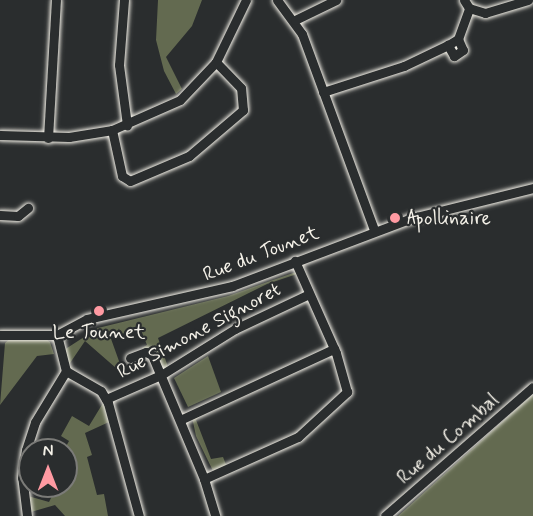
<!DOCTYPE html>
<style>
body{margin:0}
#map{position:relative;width:533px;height:516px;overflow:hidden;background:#2a2d2e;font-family:Mynerve,sans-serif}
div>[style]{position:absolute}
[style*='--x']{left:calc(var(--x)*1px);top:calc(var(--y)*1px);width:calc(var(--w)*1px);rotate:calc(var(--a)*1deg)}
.green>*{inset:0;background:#636a50}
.roads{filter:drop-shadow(0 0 2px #f4f1e8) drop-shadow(0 0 2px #f4f1e8)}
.minor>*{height:9px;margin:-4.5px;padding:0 4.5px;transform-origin:4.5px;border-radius:4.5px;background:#2a2d2e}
.dots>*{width:16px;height:16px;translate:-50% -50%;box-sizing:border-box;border:3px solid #2a2d2e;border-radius:50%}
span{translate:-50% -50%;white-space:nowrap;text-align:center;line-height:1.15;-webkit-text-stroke:4.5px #2a2d2e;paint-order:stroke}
.poi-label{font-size:20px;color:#f4f1e8}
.left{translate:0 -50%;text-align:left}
.street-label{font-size:20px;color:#f4f1e8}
.north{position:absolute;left:18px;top:438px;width:60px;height:60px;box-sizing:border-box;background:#2a2d2e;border:2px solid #7b7b78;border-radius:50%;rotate:0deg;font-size:16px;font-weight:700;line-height:24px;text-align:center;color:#f4f1e8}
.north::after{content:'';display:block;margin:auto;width:21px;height:27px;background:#ff9aa2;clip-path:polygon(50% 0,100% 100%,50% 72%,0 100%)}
</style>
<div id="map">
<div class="green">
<div style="clip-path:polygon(158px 0,202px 0,192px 26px,166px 57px,182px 89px,176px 94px,164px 71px,156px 40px)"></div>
<div style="clip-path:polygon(296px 272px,297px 274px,267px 284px,158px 338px,168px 367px,162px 370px,154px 352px,142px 348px,147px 345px,141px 330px,110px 336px,124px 375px,85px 341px,68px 366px,64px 350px,98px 328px,228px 296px)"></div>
<div style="clip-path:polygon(43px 337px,50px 342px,54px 354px,37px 356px,0 405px,5px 343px,11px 338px)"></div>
<div style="clip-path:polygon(208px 356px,221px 392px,188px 407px,174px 378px)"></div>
<div style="clip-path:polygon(533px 394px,533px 516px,398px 516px)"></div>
<div style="clip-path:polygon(103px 403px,109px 422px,85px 433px,92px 455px,87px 457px,97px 495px,104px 494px,108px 516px,65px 516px,55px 505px,31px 512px,28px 496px,49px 502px,57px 486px,66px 486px,64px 450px,69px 441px,61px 436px,72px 416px,89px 426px)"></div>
<div style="clip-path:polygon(201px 415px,196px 420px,211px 459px,223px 457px,227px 467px,214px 473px,196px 436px,192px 417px)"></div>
</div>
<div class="roads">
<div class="minor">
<div style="--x:124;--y:0;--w:65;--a:94.4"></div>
<div style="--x:119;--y:65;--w:61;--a:82.4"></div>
<div style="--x:277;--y:0;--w:42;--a:53.7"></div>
<div style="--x:302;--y:34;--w:209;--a:69.8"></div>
<div style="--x:464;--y:0;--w:9;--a:58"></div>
<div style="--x:469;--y:8;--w:17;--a:17"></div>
<div style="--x:485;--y:13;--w:45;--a:-16.8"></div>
<div style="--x:295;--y:20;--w:46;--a:-26"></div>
<div style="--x:458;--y:39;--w:12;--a:66"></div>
<div style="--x:463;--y:50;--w:11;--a:146"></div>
<div style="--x:454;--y:56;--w:13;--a:-119"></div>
<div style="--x:448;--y:45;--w:12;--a:-31"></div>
<div style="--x:458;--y:39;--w:33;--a:-70"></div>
<div style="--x:323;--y:92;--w:85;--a:-17.8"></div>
<div style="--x:404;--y:66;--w:49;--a:-25.5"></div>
<div style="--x:112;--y:130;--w:47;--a:77.7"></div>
<div style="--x:122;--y:176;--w:9;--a:32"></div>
<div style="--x:130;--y:181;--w:64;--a:-23"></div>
<div style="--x:189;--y:156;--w:71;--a:-40.4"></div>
<div style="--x:243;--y:110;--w:22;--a:-95"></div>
<div style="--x:241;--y:88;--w:36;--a:-134"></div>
<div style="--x:0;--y:135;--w:69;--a:1.7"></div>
<div style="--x:69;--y:137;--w:44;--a:-9.2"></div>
<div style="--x:112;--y:130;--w:74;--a:-23.8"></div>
<div style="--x:180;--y:100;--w:52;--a:-46.5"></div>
<div style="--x:216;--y:62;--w:69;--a:-64.2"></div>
<div style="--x:48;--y:138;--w:138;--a:-86.7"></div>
<div style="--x:0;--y:215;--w:18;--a:3"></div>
<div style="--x:18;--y:216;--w:13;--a:-39"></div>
<div style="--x:0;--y:335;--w:57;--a:0"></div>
<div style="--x:57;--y:335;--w:34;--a:-28"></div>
<div style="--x:87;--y:319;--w:149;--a:-12.8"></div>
<div style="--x:232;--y:286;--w:192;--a:-20.7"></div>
<div style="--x:412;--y:218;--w:125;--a:-13.9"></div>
<div style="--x:57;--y:335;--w:37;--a:76"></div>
<div style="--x:66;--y:371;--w:40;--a:29.7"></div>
<div style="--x:101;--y:391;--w:14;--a:60"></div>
<div style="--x:108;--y:403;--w:117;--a:74.7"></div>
<div style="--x:130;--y:358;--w:17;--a:-21"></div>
<div style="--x:146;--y:352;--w:7;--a:27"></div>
<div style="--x:152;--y:355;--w:134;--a:67.2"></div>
<div style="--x:204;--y:479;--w:39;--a:73"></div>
<div style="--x:106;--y:399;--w:60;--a:-23.6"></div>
<div style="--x:161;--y:375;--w:87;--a:-31.9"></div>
<div style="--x:235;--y:329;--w:82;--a:-25.3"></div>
<div style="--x:180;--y:420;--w:170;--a:-24.8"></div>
<div style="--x:204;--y:479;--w:103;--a:-24.1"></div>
<div style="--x:298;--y:437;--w:67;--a:-42.6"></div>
<div style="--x:347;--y:392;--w:41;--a:-105.8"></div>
<div style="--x:336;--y:353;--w:101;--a:-114"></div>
<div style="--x:27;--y:516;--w:38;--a:-97"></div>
<div style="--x:22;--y:478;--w:28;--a:-82"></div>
<div style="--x:26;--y:450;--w:29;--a:-72"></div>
<div style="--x:35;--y:422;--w:60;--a:-58.7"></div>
<div style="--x:385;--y:516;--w:196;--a:-41.1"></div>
</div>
</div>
<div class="dots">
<div style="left:395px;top:218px;background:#ff9aa2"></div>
<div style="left:99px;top:311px;background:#ff9aa2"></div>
</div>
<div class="poi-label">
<span class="left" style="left:407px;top:218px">Apollinaire</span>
<span style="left:99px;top:332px">Le Tounet</span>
</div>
<div class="street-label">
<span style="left:261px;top:254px;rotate:-21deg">Rue du Tounet</span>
<span style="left:199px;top:331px;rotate:-28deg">Rue Simone Signoret</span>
<span style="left:448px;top:439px;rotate:-41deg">Rue du Combal</span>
</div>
<div class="north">N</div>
</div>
